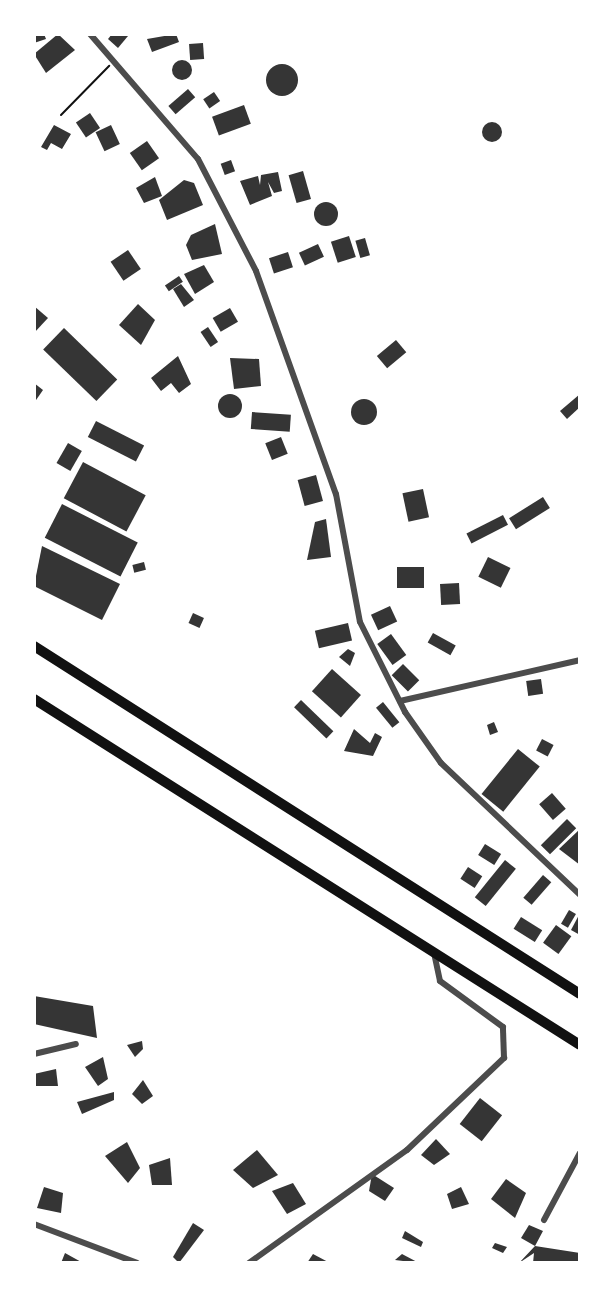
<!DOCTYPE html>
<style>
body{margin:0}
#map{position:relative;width:614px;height:1297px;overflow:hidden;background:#fff;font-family:Montserrat,sans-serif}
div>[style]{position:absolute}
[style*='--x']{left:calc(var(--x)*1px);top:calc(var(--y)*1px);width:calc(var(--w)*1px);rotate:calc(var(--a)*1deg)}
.building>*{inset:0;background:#353535;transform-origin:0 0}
.round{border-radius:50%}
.path>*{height:2px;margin:-1px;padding:0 1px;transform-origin:1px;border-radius:1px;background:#111}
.minor>*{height:6px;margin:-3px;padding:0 3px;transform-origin:3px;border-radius:3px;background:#4c4c4c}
.trunk>*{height:10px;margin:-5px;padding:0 5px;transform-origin:5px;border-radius:5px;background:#111}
span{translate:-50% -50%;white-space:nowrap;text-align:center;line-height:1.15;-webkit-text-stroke:7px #fff;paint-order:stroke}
.frame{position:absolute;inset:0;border:36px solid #fff;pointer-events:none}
</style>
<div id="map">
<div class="building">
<div style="clip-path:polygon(34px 34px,44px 34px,46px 39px,34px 43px)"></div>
<div style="clip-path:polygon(58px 34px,75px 50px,46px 73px,34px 54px)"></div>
<div style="clip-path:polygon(112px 34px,126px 34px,128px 36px,118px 48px,108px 39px)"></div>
<div style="clip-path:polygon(176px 34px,179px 42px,152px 52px,147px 39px)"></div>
<div style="left:203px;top:43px;width:16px;height:14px;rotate:86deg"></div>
<div class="round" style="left:172px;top:60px;width:20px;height:20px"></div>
<div class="round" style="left:266px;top:64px;width:32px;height:32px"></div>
<div style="left:188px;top:89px;width:11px;height:26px;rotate:49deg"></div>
<div style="left:214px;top:92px;width:11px;height:13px;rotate:56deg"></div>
<div style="left:244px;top:105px;width:20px;height:34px;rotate:70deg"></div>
<div style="left:90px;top:113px;width:18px;height:17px;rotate:56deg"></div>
<div class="round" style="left:482px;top:122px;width:20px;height:20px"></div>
<div style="clip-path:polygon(54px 125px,71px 134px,62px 149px,51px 143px,47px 150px,41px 147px)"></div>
<div style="left:111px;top:125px;width:21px;height:17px;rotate:65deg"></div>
<div style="left:147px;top:141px;width:21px;height:21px;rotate:55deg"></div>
<div style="left:231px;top:160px;width:12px;height:11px;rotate:70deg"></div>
<div style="left:303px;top:171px;width:29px;height:15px;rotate:74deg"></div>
<div style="clip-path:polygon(278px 172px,282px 191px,274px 193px,268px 182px,272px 196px,250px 205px,240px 181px,258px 176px,260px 185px,261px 175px)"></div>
<div style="clip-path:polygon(155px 177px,162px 196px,144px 203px,136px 188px)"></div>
<div style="clip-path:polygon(184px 180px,194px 183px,203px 205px,167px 220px,159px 200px)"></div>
<div class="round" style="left:314px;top:202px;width:24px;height:24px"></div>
<div style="clip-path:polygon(215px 224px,222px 254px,192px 260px,186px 245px,191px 235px)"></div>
<div style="left:349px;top:236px;width:22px;height:19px;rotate:72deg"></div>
<div style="left:365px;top:238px;width:18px;height:10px;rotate:74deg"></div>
<div style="left:318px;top:244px;width:14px;height:21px;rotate:65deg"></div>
<div style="left:128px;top:250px;width:23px;height:21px;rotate:56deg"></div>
<div style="left:288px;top:252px;width:16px;height:20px;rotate:72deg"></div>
<div style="clip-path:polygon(204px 265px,214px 282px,195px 294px,184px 274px)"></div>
<div style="left:179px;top:276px;width:7px;height:17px;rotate:56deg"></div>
<div style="clip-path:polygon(181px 284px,194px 300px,184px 307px,173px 289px)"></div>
<div style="clip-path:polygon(138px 304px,155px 320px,141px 345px,119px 325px)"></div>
<div style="clip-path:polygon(34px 306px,48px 318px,34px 333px)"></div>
<div style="left:230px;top:308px;width:16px;height:20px;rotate:60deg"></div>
<div style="left:208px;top:327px;width:18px;height:9px;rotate:56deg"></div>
<div style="left:64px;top:328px;width:74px;height:30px;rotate:44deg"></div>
<div style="left:396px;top:340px;width:16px;height:25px;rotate:50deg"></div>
<div style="clip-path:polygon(178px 356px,191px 384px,179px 393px,171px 383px,161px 391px,151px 378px)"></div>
<div style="clip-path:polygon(230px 358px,259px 359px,261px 386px,234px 389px)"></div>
<div style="clip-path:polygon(34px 383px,43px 390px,34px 403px)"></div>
<div style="clip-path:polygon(580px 394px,580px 407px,567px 419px,560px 411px)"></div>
<div class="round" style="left:218px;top:394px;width:24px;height:24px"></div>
<div class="round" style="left:351px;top:399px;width:26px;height:26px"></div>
<div style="left:252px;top:412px;width:39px;height:17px;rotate:4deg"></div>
<div style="left:96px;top:421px;width:54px;height:18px;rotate:27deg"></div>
<div style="left:281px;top:437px;width:18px;height:17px;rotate:68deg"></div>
<div style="left:68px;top:443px;width:16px;height:23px;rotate:30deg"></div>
<div style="left:83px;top:462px;width:71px;height:41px;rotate:28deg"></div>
<div style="left:316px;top:475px;width:27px;height:19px;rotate:75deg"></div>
<div style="left:423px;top:489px;width:29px;height:21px;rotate:78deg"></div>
<div style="left:543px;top:497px;width:13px;height:40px;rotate:58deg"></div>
<div style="left:62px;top:504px;width:85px;height:38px;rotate:27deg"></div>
<div style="left:503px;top:515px;width:11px;height:41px;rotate:63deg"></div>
<div style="clip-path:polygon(326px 519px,331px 557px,307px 560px,315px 522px)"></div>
<div style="clip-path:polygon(42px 546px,120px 584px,102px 620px,34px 586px)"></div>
<div style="left:488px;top:557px;width:25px;height:22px;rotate:26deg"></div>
<div style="left:144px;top:562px;width:8px;height:12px;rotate:76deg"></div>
<div style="left:397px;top:567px;width:27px;height:21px"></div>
<div style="left:459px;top:583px;width:21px;height:19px;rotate:87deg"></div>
<div style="left:390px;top:606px;width:17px;height:21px;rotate:65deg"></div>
<div style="left:193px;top:613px;width:12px;height:11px;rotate:24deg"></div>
<div style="left:348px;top:623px;width:18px;height:34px;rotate:77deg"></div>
<div style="left:433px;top:633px;width:26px;height:11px;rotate:29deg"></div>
<div style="left:391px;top:634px;width:26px;height:17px;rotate:54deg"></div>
<div style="clip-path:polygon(348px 649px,355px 653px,350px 666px,339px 657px)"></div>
<div style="left:403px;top:664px;width:23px;height:16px;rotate:45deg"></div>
<div style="left:332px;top:669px;width:39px;height:30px;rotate:42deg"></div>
<div style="left:541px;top:679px;width:15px;height:15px;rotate:82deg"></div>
<div style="left:301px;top:700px;width:45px;height:10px;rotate:44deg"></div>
<div style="left:383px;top:702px;width:26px;height:9px;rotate:51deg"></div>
<div style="clip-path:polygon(494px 722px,498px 732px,490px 735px,487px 725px)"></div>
<div style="clip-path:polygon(354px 729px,370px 743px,375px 733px,382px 737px,373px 756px,344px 751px)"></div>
<div style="left:542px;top:739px;width:13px;height:13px;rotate:27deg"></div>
<div style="left:518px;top:749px;width:28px;height:58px;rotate:39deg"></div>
<div style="left:552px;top:793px;width:21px;height:17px;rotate:49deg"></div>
<div style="left:567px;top:819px;width:13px;height:37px;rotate:45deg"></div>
<div style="clip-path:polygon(580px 829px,580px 865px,559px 849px)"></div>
<div style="left:485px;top:844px;width:19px;height:13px;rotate:32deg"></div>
<div style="left:505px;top:860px;width:14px;height:48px;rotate:39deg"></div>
<div style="left:468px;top:867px;width:17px;height:14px;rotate:33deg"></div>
<div style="left:543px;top:875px;width:11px;height:30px;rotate:41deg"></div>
<div style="left:569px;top:910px;width:8px;height:16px;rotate:30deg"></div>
<div style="clip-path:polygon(580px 913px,580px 935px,571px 930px)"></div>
<div style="left:521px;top:917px;width:25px;height:14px;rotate:32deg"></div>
<div style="left:556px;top:925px;width:19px;height:22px;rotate:36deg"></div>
<div style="clip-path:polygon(34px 996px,93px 1006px,97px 1038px,34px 1024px)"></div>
<div style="clip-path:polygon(142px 1041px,143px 1049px,135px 1057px,127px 1045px)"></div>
<div style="clip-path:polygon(103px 1057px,108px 1079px,98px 1086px,85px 1067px)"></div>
<div style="clip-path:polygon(56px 1069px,58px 1086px,34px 1086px,34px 1074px)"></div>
<div style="clip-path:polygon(143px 1080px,153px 1096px,142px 1104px,132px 1094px)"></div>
<div style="clip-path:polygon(114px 1092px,114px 1100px,82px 1114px,77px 1102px)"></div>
<div style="left:480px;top:1098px;width:28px;height:33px;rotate:38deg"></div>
<div style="clip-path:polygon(436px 1139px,450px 1154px,434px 1165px,421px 1155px)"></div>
<div style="clip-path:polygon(127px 1142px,140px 1168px,128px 1183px,105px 1156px)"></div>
<div style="clip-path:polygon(257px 1150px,278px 1175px,253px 1188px,233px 1170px)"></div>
<div style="clip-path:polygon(170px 1158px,172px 1185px,152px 1185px,149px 1165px)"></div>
<div style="clip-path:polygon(372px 1174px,394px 1188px,385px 1201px,369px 1191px)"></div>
<div style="clip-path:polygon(506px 1179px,526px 1193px,515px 1218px,491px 1199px)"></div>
<div style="clip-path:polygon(293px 1183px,306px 1204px,287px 1214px,272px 1191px)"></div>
<div style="clip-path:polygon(44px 1187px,63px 1193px,61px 1213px,37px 1208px)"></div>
<div style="clip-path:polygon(461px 1187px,469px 1204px,452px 1209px,447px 1194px)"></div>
<div style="clip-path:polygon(193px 1223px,204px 1230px,179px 1263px,173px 1257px)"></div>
<div style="clip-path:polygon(529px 1225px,543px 1231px,535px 1246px,521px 1238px)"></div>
<div style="clip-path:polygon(405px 1231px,423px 1242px,421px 1247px,402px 1238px)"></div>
<div style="clip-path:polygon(495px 1243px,507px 1247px,503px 1253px,492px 1248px)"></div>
<div style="clip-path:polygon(535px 1246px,580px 1253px,580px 1263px,533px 1263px,534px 1253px,519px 1263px)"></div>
<div style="clip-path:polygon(65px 1253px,83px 1263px,61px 1263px)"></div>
<div style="clip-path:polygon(313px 1254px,330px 1263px,307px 1263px)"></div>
<div style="clip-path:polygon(402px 1254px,419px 1263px,395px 1260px)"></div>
</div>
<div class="path">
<div style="--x:61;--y:115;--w:69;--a:-45.6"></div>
</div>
<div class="minor">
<div style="--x:90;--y:34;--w:165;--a:49.2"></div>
<div style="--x:198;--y:159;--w:126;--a:62.6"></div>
<div style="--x:256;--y:271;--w:237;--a:70.3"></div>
<div style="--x:336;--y:494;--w:130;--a:79.4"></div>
<div style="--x:360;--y:622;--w:101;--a:63.4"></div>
<div style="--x:405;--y:712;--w:62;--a:54.8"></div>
<div style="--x:441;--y:763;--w:192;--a:43.5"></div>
<div style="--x:400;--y:701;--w:185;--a:-12.8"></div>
<div style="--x:34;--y:1054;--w:43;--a:-13.4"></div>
<div style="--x:544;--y:1220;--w:76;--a:-61.8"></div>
<div style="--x:34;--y:1224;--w:110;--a:20.7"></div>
<div style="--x:249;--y:1263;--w:194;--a:-35.6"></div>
<div style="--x:407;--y:1150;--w:134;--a:-43.5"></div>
<div style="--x:504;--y:1058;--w:31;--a:-92"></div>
<div style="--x:503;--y:1027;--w:78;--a:-143.9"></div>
<div style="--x:440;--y:981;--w:29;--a:-102"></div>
</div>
<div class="trunk">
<div style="--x:34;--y:646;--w:647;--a:32.51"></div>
<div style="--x:34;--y:699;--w:646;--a:32.36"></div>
</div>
<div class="frame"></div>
</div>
